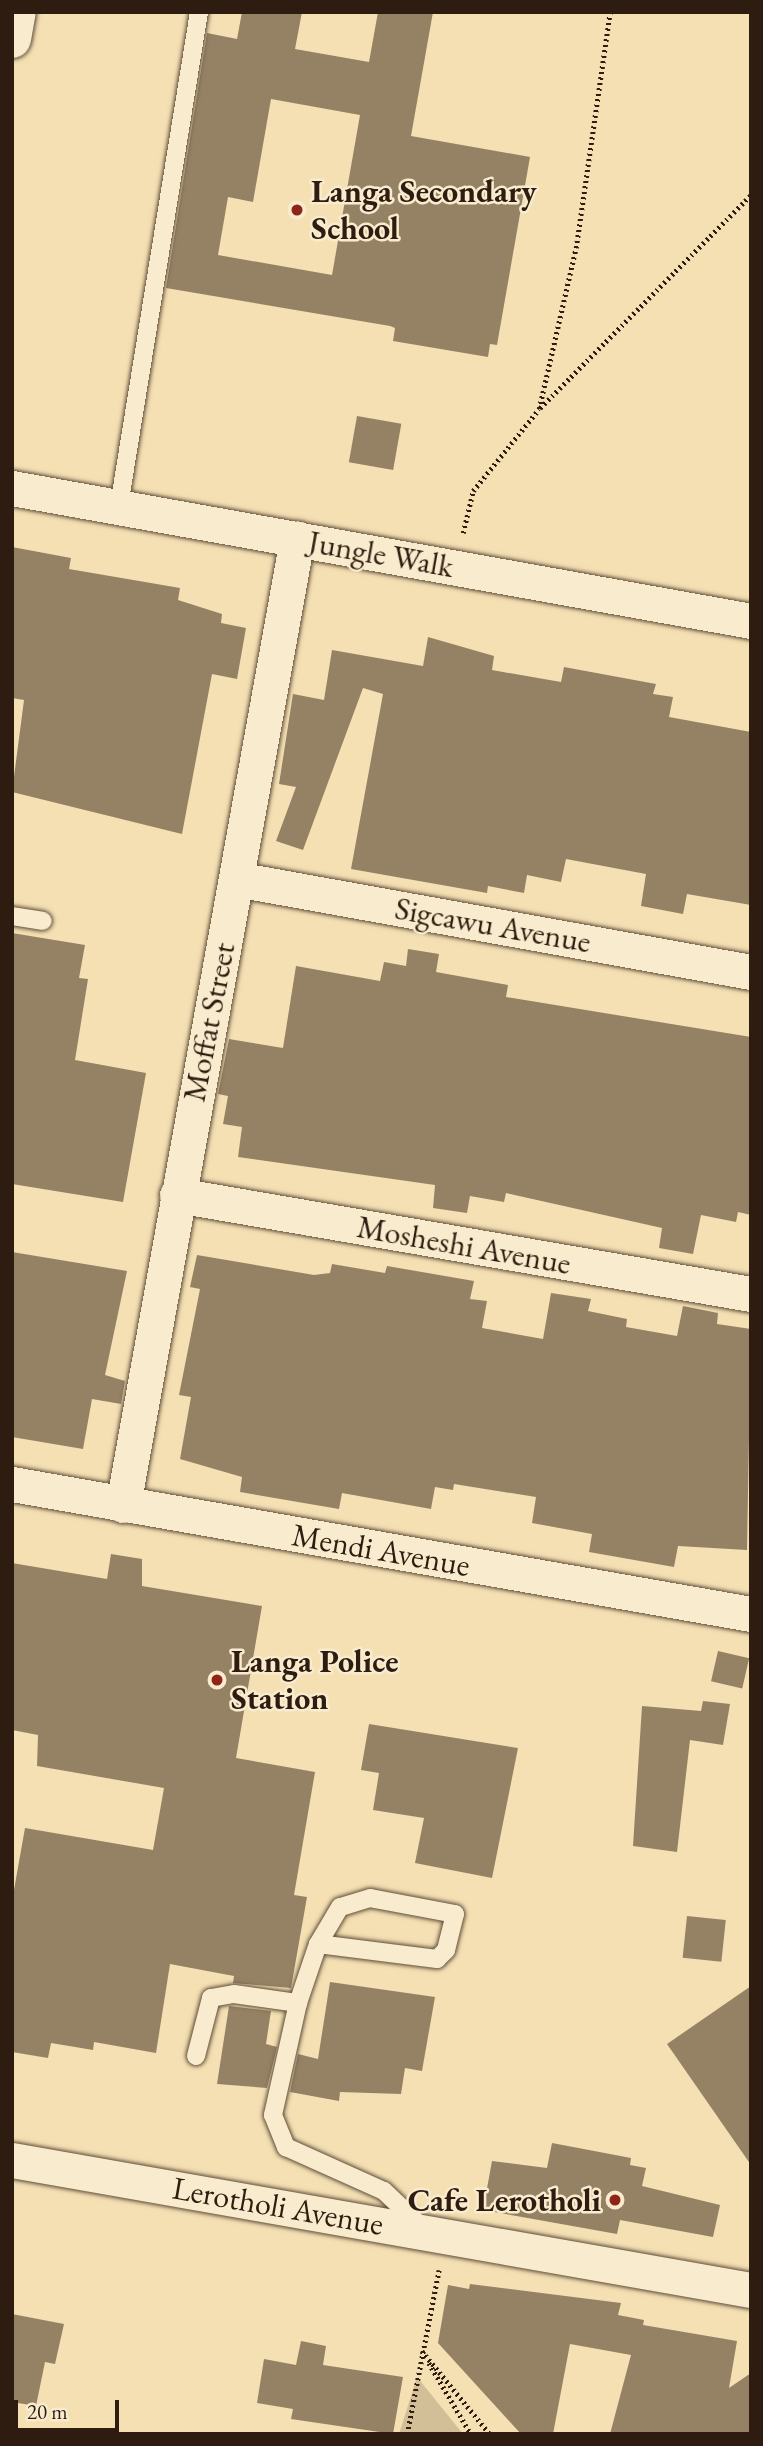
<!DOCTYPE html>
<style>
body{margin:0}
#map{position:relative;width:763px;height:2446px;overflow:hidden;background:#f4e0b3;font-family:"EB Garamond",serif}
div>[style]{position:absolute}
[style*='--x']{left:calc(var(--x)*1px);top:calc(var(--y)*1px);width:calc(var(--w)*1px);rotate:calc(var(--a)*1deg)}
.green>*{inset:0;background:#d3bf97}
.building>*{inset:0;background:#958265;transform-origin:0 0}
.path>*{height:4.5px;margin-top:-2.25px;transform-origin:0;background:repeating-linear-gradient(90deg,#2f1c10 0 2px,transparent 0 5.5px)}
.roads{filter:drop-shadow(0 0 2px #604d39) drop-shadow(0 0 2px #604d39)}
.service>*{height:18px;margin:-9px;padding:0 9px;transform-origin:9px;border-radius:9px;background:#f8ebce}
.minor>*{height:35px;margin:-17.5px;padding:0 17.5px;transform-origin:17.5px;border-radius:17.5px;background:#f8ebce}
.tertiary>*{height:38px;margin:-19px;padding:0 19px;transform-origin:19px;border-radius:19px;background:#f8ebce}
.dots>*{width:19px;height:19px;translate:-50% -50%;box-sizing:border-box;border:4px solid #f8ebce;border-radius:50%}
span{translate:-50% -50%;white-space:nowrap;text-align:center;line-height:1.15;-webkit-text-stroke:5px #f8ebce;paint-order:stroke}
.poi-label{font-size:32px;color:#2f1c10;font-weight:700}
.left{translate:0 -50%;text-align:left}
.right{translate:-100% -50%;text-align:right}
.street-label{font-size:32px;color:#2f1c10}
.frame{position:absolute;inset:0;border:14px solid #2f1c10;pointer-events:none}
.scale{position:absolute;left:14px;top:2400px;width:105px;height:32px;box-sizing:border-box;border:4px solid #2f1c10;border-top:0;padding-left:9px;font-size:21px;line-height:24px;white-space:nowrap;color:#2f1c10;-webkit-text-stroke:5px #f8ebce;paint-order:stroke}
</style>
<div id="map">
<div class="green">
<div style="clip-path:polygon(417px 2377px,463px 2434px,399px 2434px)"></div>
</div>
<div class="building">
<div style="clip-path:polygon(evenodd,242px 12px,302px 12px,295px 49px,369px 62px,378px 12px,433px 12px,411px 136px,530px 157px,497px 345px,490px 344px,488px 357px,393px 341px,395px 328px,390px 326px,166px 288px,207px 33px,237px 39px,242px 12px,271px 99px,360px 115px,332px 275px,218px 255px,228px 197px,253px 202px,271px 99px)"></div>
<div style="left:357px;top:416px;width:45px;height:47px;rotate:10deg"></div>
<div style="clip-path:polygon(12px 547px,71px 558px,69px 569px,180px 588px,178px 600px,222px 614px,221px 623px,246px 628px,237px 679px,212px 674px,182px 834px,12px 792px,24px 700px,12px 698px)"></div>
<div style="clip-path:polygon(428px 637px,494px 656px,492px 670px,561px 682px,564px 667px,656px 684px,653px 694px,673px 697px,669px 717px,751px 732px,751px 905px,687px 894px,683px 914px,641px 906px,646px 874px,566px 859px,561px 882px,527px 875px,524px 893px,488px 886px,487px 893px,351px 869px,383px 694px,363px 688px,303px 850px,276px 841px,296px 787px,279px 784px,293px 694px,324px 700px,332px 650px,423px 666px)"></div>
<div style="clip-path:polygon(12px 933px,85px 945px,79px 978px,88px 979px,75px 1060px,146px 1073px,123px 1202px,12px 1184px)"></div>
<div style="clip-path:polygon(408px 949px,439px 954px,436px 972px,508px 985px,506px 997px,751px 1037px,751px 1215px,738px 1212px,736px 1222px,701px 1215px,693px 1254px,659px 1248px,662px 1228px,506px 1193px,504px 1202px,470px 1196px,467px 1213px,433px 1208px,435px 1185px,238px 1157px,242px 1127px,223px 1124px,228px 1096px,218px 1094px,229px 1039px,283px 1048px,296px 966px,380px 981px,384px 962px,406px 966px)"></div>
<div style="clip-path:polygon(12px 1252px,127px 1271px,105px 1375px,125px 1381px,121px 1404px,92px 1399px,83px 1449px,12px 1437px)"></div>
<div style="clip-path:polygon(197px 1255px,314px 1275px,330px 1273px,332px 1264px,385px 1273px,387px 1266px,474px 1281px,470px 1299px,487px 1301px,482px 1328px,543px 1339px,551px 1293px,591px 1299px,588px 1311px,627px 1319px,626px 1327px,677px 1336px,683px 1306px,718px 1313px,717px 1324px,751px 1329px,747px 1550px,678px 1546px,674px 1567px,589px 1552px,592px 1534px,532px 1523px,536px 1497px,454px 1484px,453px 1490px,435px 1487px,431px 1509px,342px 1493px,339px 1509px,240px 1492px,242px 1477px,180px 1459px,191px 1397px,179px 1395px,200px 1289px,190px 1287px)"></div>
<div style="clip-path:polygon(111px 1554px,142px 1559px,142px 1586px,262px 1606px,236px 1758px,315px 1772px,294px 1895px,307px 1897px,291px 1988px,233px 1983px,234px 1976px,170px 1964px,156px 2053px,94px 2042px,93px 2050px,51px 2043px,48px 2058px,12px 2052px,12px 1901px,25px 1828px,153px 1850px,164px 1788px,37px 1766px,38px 1735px,12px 1730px,12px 1563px,107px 1579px)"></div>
<div style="left:718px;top:1651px;width:32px;height:31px;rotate:13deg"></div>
<div style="clip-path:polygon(703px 1701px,730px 1704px,723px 1745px,690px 1740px,677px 1852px,633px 1846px,642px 1706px,701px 1711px)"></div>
<div style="clip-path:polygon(369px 1724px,518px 1748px,492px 1878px,415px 1863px,424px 1818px,373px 1810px,379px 1773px,361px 1770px)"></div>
<div style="left:687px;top:1916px;width:39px;height:42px;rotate:6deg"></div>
<div style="clip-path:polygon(330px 1982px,435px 1997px,422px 2071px,405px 2068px,401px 2094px,340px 2092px,339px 2101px,290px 2092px,298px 2054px,318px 2059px)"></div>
<div style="clip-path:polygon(751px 1986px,751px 2165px,667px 2044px)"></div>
<div style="clip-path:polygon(229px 2006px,271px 2011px,266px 2044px,277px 2047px,267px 2088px,217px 2084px)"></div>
<div style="clip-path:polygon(552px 2143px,631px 2158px,630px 2165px,646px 2168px,642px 2186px,720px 2205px,713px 2237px,620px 2220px,617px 2234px,483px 2210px,492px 2161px,547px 2168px)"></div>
<div style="clip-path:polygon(470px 2284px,621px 2303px,618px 2315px,644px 2320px,643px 2325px,737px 2341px,729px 2388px,751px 2373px,751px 2434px,610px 2434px,631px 2355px,570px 2344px,553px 2434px,521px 2434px,438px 2343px,448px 2285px,469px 2289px)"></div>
<div style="clip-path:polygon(12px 2314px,64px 2324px,55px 2364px,45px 2362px,36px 2406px,12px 2402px)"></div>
<div style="clip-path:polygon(301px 2341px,326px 2346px,323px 2365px,403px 2377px,393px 2434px,291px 2419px,293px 2409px,257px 2403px,264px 2359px,296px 2365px)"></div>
</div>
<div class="path">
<div style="--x:540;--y:408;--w:300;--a:-45.3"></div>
<div style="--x:463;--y:533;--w:43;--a:-76.6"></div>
<div style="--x:473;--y:491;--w:105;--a:-51.2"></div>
<div style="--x:539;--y:409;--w:165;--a:-77.1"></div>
<div style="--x:576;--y:248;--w:238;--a:-81.8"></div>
<div style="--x:422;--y:2351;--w:107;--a:50.7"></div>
<div style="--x:429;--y:2363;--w:82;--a:59.4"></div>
<div style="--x:407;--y:2434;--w:167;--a:-79"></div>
</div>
<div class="roads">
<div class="service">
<div style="--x:119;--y:506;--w:500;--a:-80.8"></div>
<div style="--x:12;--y:916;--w:31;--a:9"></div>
<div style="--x:318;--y:1944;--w:120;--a:7.2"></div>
<div style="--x:437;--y:1959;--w:13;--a:-45"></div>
<div style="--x:446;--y:1950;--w:37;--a:-76"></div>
<div style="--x:455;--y:1914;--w:86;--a:-169.3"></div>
<div style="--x:370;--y:1898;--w:31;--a:163"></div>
<div style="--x:340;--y:1907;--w:43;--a:120.7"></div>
<div style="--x:318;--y:1944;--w:62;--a:108.7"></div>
<div style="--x:298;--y:2003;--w:115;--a:102.6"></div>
<div style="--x:273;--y:2115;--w:35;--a:68"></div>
<div style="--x:286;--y:2147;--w:107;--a:24.2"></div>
<div style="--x:384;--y:2191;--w:54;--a:43.5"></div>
<div style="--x:196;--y:2056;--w:60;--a:-75.5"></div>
<div style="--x:211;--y:1998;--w:23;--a:-10"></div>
<div style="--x:234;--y:1994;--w:65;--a:8"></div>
</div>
<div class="minor">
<div style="--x:12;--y:488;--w:751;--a:10.2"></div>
<div style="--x:236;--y:879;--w:523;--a:10.24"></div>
<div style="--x:177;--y:1195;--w:582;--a:9.79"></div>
<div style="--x:12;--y:1484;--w:750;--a:9.98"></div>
<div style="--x:123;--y:1505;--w:982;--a:-79.79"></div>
<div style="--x:12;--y:2160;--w:750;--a:9.98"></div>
</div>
<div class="tertiary">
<div style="--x:12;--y:39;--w:27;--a:-80"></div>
</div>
</div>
<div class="dots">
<div style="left:297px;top:210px;background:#8f2418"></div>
<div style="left:217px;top:1680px;background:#8f2418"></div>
<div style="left:615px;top:2200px;background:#8f2418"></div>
</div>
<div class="poi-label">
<span class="left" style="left:311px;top:210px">Langa Secondary<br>School</span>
<span class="left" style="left:231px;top:1680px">Langa Police<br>Station</span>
<span class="right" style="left:601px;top:2200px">Cafe Lerotholi</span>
</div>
<div class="street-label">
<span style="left:381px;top:554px;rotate:10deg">Jungle Walk</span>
<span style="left:493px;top:925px;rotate:10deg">Sigcawu Avenue</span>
<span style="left:209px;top:1022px;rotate:-79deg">Moffat Street</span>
<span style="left:464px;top:1245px;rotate:10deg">Mosheshi Avenue</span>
<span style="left:381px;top:1550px;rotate:10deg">Mendi Avenue</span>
<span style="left:278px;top:2206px;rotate:10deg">Lerotholi Avenue</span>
</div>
<div class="frame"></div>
<div class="scale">20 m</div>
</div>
